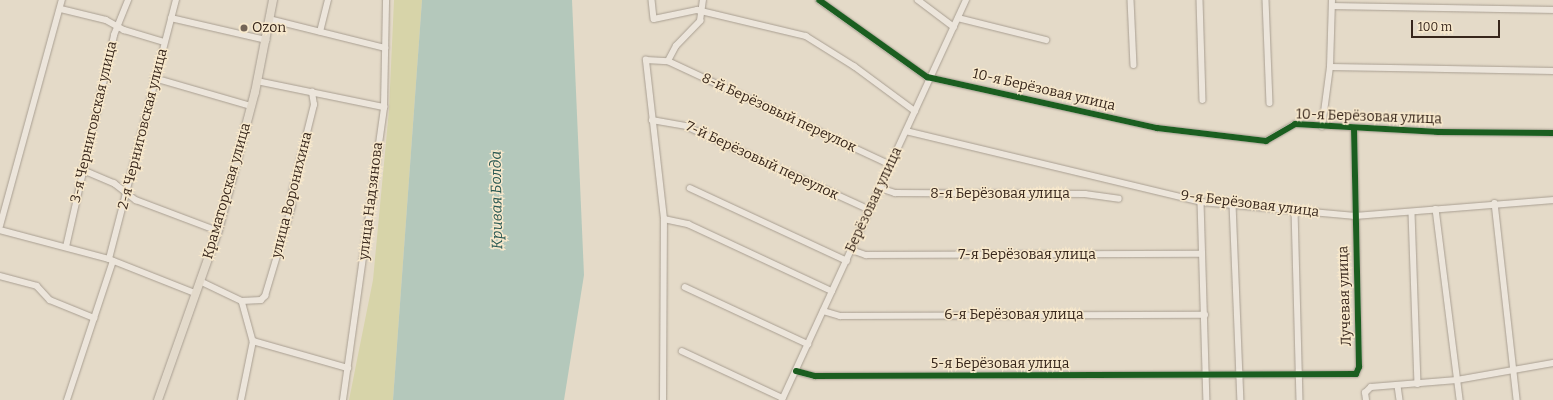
<!DOCTYPE html>
<meta charset="utf-8">
<style>
body{margin:0}
#map{position:relative;width:1553px;height:400px;overflow:hidden;background:#e4dac8;font-family:Bitter,serif}
div>[style]{position:absolute}
[style*='--x']{left:calc(var(--x)*1px);top:calc(var(--y)*1px);width:calc(var(--w)*1px);rotate:calc(var(--a)*1deg)}
.green>*{inset:0;background:#d7d4a9}
.water>*{inset:0;background:#b4c8bb}
.roads{filter:drop-shadow(0 0 1px #a99f92) drop-shadow(0 0 1px #a99f92)}
.street>*{height:5.5px;margin:-2.75px;padding:0 2.75px;transform-origin:2.75px;border-radius:2.75px;background:#ece5db}
.primary>*{height:8px;margin:-4px;padding:0 4px;transform-origin:4px;border-radius:4px;background:#e3dacb}
.cycleway>*{height:6px;margin:-3px;padding:0 3px;transform-origin:3px;border-radius:3px;background:#1b5e20}
.dots>*{width:11px;height:11px;translate:-50% -50%;box-sizing:border-box;border:2px solid #f7e8cc;border-radius:50%}
span{translate:-50% -50%;white-space:nowrap;text-align:center;line-height:1.15;-webkit-text-stroke:3px #f7e8cc;paint-order:stroke}
.poi-label{font-size:14px;color:#37261b}
.left{translate:0 -50%;text-align:left}
.street-label{font-size:14px;color:#37261b}
.water-label{font-size:15px;color:#295852;font-style:italic}
.scale{position:absolute;left:1411px;top:20px;width:89px;height:18px;box-sizing:border-box;border:2px solid #37261b;border-top:0;padding-left:5px;font-size:12px;line-height:14px;white-space:nowrap;color:#37261b;-webkit-text-stroke:3px #f7e8cc;paint-order:stroke}
</style>
<div id="map">
<div class="green">
<div style="clip-path:polygon(394px 0,422px 0,393px 400px,349px 400px,373px 280px,389px 110px)"></div>
</div>
<div class="water">
<div style="clip-path:polygon(422px 0,572px 0,584px 275px,564px 400px,393px 400px)"></div>
</div>
<div class="roads">
<div class="street">
<div style="--x:652;--y:0;--w:19;--a:84"></div>
<div style="--x:654;--y:19;--w:44;--a:-11.8"></div>
<div style="--x:697;--y:10;--w:112;--a:13.4"></div>
<div style="--x:806;--y:36;--w:57;--a:32"></div>
<div style="--x:854;--y:66;--w:76;--a:36.4"></div>
<div style="--x:819;--y:0;--w:133;--a:35.5"></div>
<div style="--x:927;--y:77;--w:236;--a:12.5"></div>
<div style="--x:1157;--y:128;--w:110;--a:6.8"></div>
<div style="--x:1266;--y:141;--w:34;--a:-30"></div>
<div style="--x:1295;--y:124;--w:144;--a:3.2"></div>
<div style="--x:1439;--y:132;--w:114;--a:0.5"></div>
<div style="--x:918;--y:0;--w:45;--a:36.9"></div>
<div style="--x:1131;--y:0;--w:65;--a:87.4"></div>
<div style="--x:1200;--y:0;--w:100;--a:88.3"></div>
<div style="--x:1266;--y:0;--w:103;--a:87.8"></div>
<div style="--x:1333;--y:6;--w:220;--a:1"></div>
<div style="--x:61;--y:9;--w:46;--a:13.7"></div>
<div style="--x:106;--y:20;--w:21;--a:29"></div>
<div style="--x:124;--y:30;--w:42;--a:16.7"></div>
<div style="--x:171;--y:18;--w:98;--a:13"></div>
<div style="--x:958;--y:18;--w:91;--a:14"></div>
<div style="--x:269;--y:19;--w:120;--a:14"></div>
<div style="--x:320;--y:32;--w:33;--a:-76"></div>
<div style="--x:668;--y:61;--w:246;--a:25"></div>
<div style="--x:1330;--y:67;--w:223;--a:1"></div>
<div style="--x:154;--y:78;--w:101;--a:16.1"></div>
<div style="--x:257;--y:81;--w:130;--a:11.6"></div>
<div style="--x:652;--y:120;--w:35;--a:10"></div>
<div style="--x:686;--y:126;--w:202;--a:24.5"></div>
<div style="--x:1322;--y:127;--w:61;--a:-82.4"></div>
<div style="--x:1330;--y:67;--w:67;--a:-88.3"></div>
<div style="--x:906;--y:131;--w:303;--a:13.5"></div>
<div style="--x:1201;--y:202;--w:155;--a:5.2"></div>
<div style="--x:1355;--y:216;--w:199;--a:-4.6"></div>
<div style="--x:83;--y:170;--w:34;--a:23"></div>
<div style="--x:114;--y:183;--w:28;--a:38"></div>
<div style="--x:136;--y:200;--w:88;--a:20.7"></div>
<div style="--x:690;--y:188;--w:173;--a:24.9"></div>
<div style="--x:880;--y:188;--w:16;--a:18"></div>
<div style="--x:895;--y:193;--w:190;--a:0.3"></div>
<div style="--x:1085;--y:194;--w:34;--a:8"></div>
<div style="--x:1201;--y:202;--w:198;--a:88.3"></div>
<div style="--x:1495;--y:203;--w:198;--a:83.6"></div>
<div style="--x:1233;--y:204;--w:196;--a:87.7"></div>
<div style="--x:1436;--y:209;--w:193;--a:82.8"></div>
<div style="--x:1295;--y:210;--w:190;--a:88.5"></div>
<div style="--x:1412;--y:213;--w:171;--a:88"></div>
<div style="--x:664;--y:219;--w:25;--a:12"></div>
<div style="--x:688;--y:224;--w:159;--a:25"></div>
<div style="--x:0;--y:226;--w:234;--a:-74.7"></div>
<div style="--x:0;--y:230;--w:113;--a:14.9"></div>
<div style="--x:109;--y:259;--w:92;--a:21.6"></div>
<div style="--x:66;--y:247;--w:217;--a:-77.2"></div>
<div style="--x:114;--y:35;--w:38;--a:-68"></div>
<div style="--x:852;--y:250;--w:15;--a:20"></div>
<div style="--x:866;--y:255;--w:336;--a:-0.2"></div>
<div style="--x:109;--y:259;--w:268;--a:-75.5"></div>
<div style="--x:0;--y:276;--w:38;--a:15"></div>
<div style="--x:37;--y:286;--w:19;--a:47"></div>
<div style="--x:50;--y:300;--w:48;--a:22.2"></div>
<div style="--x:200;--y:281;--w:47;--a:25.5"></div>
<div style="--x:242;--y:301;--w:41;--a:74.6"></div>
<div style="--x:253;--y:341;--w:99;--a:15.9"></div>
<div style="--x:685;--y:287;--w:136;--a:24.9"></div>
<div style="--x:242;--y:301;--w:19;--a:-3"></div>
<div style="--x:261;--y:300;--w:6;--a:-45"></div>
<div style="--x:265;--y:296;--w:94;--a:-73.3"></div>
<div style="--x:292;--y:206;--w:13;--a:-90"></div>
<div style="--x:292;--y:193;--w:91;--a:-76"></div>
<div style="--x:314;--y:105;--w:13;--a:-99"></div>
<div style="--x:823;--y:311;--w:18;--a:16"></div>
<div style="--x:840;--y:316;--w:365;--a:-0.2"></div>
<div style="--x:682;--y:351;--w:111;--a:25"></div>
<div style="--x:796;--y:371;--w:20;--a:15"></div>
<div style="--x:815;--y:376;--w:541;--a:-0.21"></div>
<div style="--x:1356;--y:374;--w:8;--a:-67"></div>
<div style="--x:1359;--y:367;--w:238;--a:-91.2"></div>
<div style="--x:1398;--y:386;--w:14;--a:82"></div>
<div style="--x:67;--y:400;--w:146;--a:-71.7"></div>
<div style="--x:241;--y:400;--w:60;--a:-78.5"></div>
<div style="--x:343;--y:400;--w:296;--a:-82"></div>
<div style="--x:384;--y:107;--w:107;--a:-88.9"></div>
<div style="--x:663;--y:400;--w:181;--a:-89.7"></div>
<div style="--x:664;--y:219;--w:160;--a:-96.5"></div>
<div style="--x:646;--y:60;--w:22;--a:3"></div>
<div style="--x:668;--y:61;--w:17;--a:-62"></div>
<div style="--x:676;--y:46;--w:35;--a:-46"></div>
<div style="--x:700;--y:21;--w:21;--a:-82"></div>
<div style="--x:782;--y:400;--w:440;--a:-65.3"></div>
<div style="--x:1366;--y:400;--w:7;--a:-98"></div>
<div style="--x:1365;--y:393;--w:8;--a:-45"></div>
<div style="--x:1371;--y:387;--w:86;--a:-4.7"></div>
<div style="--x:1457;--y:380;--w:97;--a:-10"></div>
</div>
<div class="primary">
<div style="--x:158;--y:400;--w:179;--a:-70.5"></div>
<div style="--x:218;--y:231;--w:144;--a:-75.1"></div>
<div style="--x:255;--y:92;--w:94;--a:-78.9"></div>
</div>
</div>
<div class="cycleway">
<div style="--x:819;--y:0;--w:133;--a:35.5"></div>
<div style="--x:927;--y:77;--w:236;--a:12.5"></div>
<div style="--x:1157;--y:128;--w:110;--a:6.8"></div>
<div style="--x:1266;--y:141;--w:34;--a:-30"></div>
<div style="--x:1295;--y:124;--w:144;--a:3.2"></div>
<div style="--x:1439;--y:132;--w:114;--a:0.5"></div>
<div style="--x:796;--y:371;--w:20;--a:15"></div>
<div style="--x:815;--y:376;--w:541;--a:-0.21"></div>
<div style="--x:1356;--y:374;--w:8;--a:-67"></div>
<div style="--x:1359;--y:367;--w:238;--a:-91.2"></div>
</div>
<div class="dots">
<div style="left:244px;top:28px;background:#746558"></div>
</div>
<div class="poi-label">
<span class="left" style="left:252px;top:28px">Ozon</span>
</div>
<div class="street-label">
<span style="left:1044px;top:90px;rotate:13deg">10-я Берёзовая улица</span>
<span style="left:779px;top:113px;rotate:25deg">8-й Берёзовый переулок</span>
<span style="left:1369px;top:117px;rotate:2deg">10-я Берёзовая улица</span>
<span style="left:94px;top:122px;rotate:-77deg">3-я Черниговская улица</span>
<span style="left:143px;top:129px;rotate:-76deg">2-я Черниговская улица</span>
<span style="left:762px;top:161px;rotate:25deg">7-й Берёзовый переулок</span>
<span style="left:227px;top:191px;rotate:-74deg">Краматорская улица</span>
<span style="left:1000px;top:194px">8-я Берёзовая улица</span>
<span style="left:292px;top:195px;rotate:-76deg">улица Воронихина</span>
<span style="left:874px;top:200px;rotate:-65deg">Берёзовая улица</span>
<span style="left:371px;top:201px;rotate:-83deg">улица Надзянова</span>
<span style="left:1250px;top:204px;rotate:7deg">9-я Берёзовая улица</span>
<span style="left:1027px;top:255px">7-я Берёзовая улица</span>
<span style="left:1345px;top:296px;rotate:-92deg">Лучевая улица</span>
<span style="left:1014px;top:315px">6-я Берёзовая улица</span>
<span style="left:1000px;top:364px">5-я Берёзовая улица</span>
</div>
<div class="water-label">
<span style="left:497px;top:200px;rotate:-91deg">Кривая Болда</span>
</div>
<div class="scale">100 m</div>
</div>
